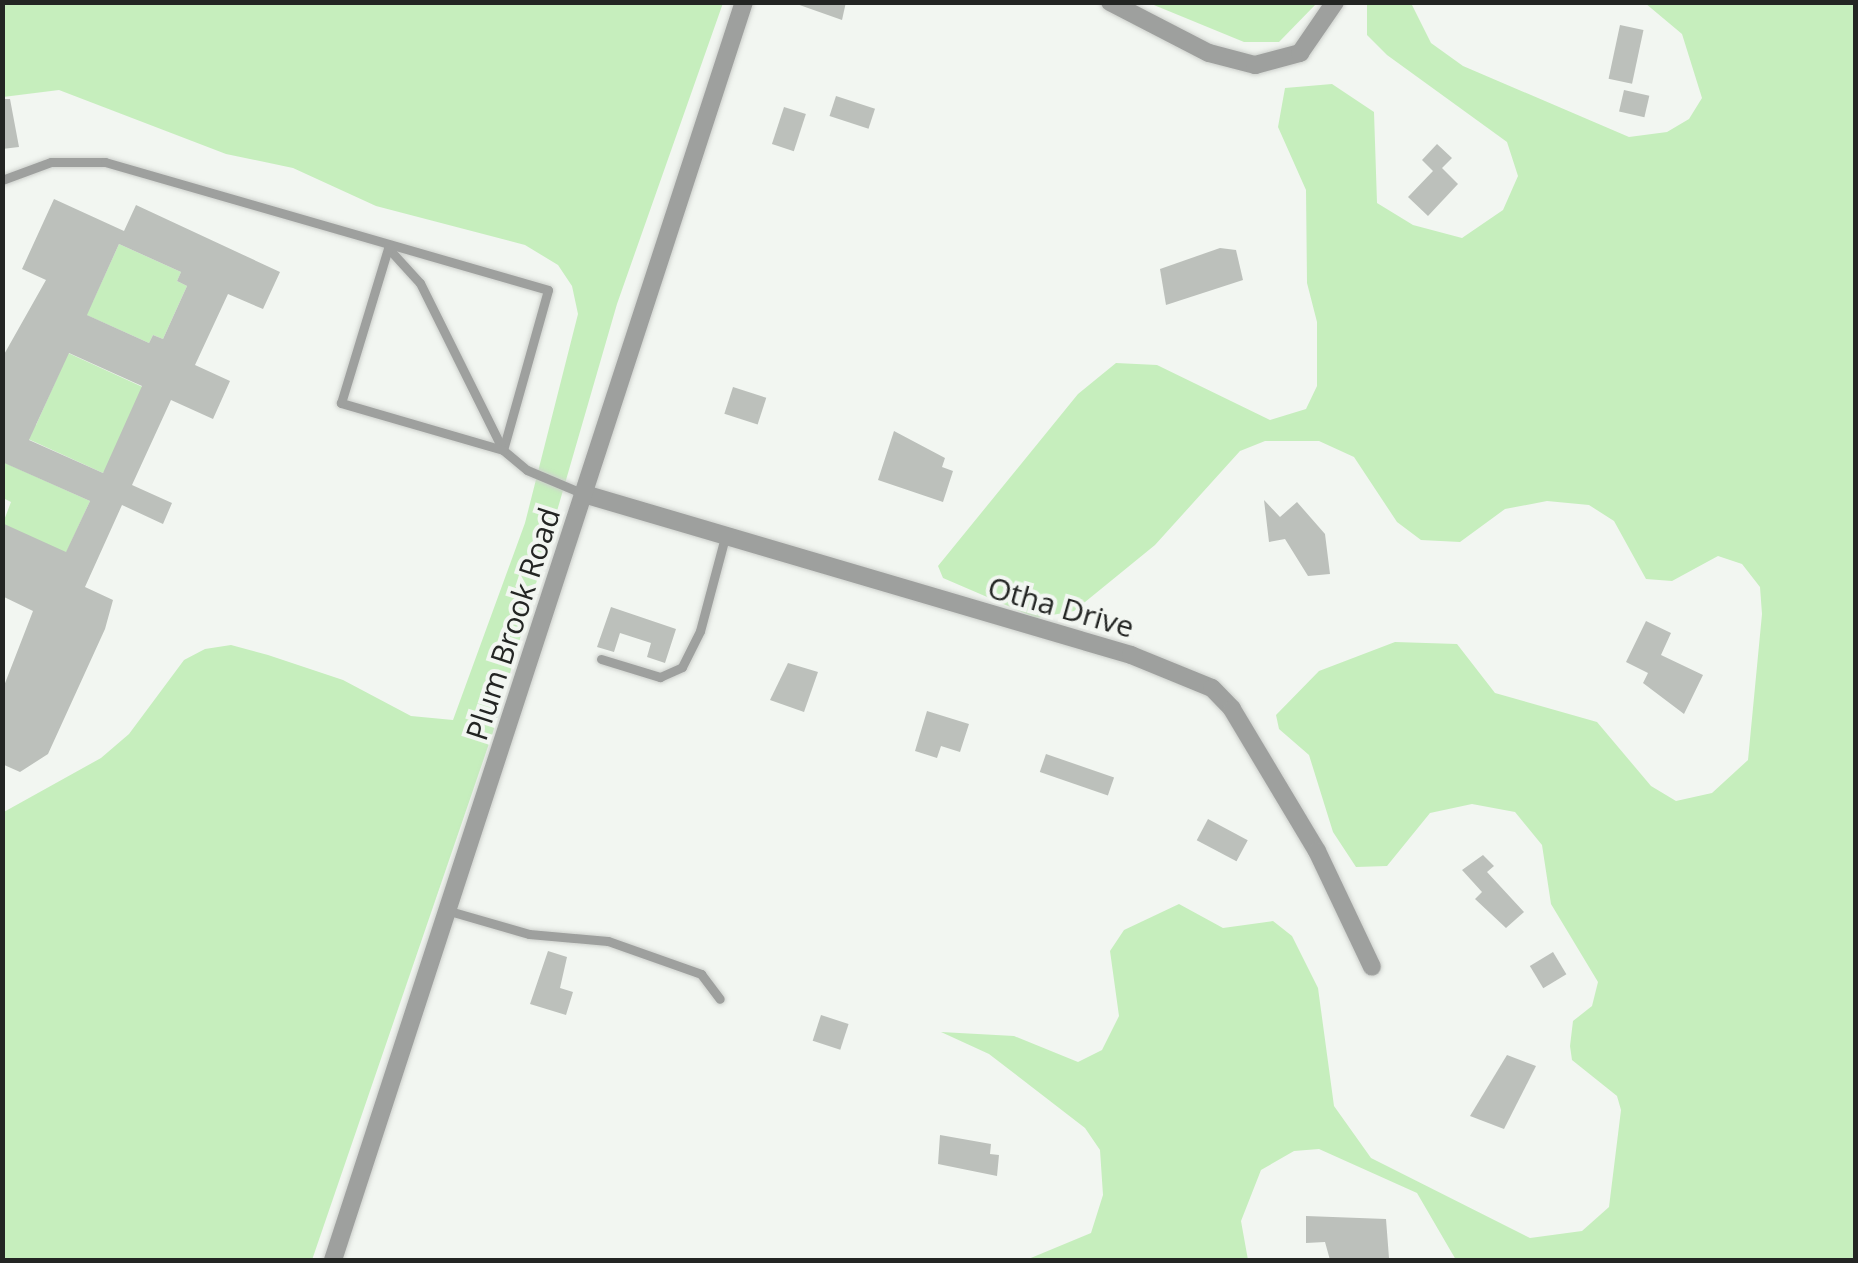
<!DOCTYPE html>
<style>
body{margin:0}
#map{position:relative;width:1858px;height:1263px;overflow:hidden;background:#f2f6f1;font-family:"Open Sans",sans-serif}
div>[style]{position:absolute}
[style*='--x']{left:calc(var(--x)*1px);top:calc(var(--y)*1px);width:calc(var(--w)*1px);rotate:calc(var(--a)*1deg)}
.green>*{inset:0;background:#c6eebd}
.building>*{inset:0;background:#bcc0bb;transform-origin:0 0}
.roads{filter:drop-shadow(0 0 2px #cdd0cc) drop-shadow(0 0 2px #cdd0cc)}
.service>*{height:9px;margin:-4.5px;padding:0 4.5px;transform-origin:4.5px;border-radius:4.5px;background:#9ea09e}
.minor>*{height:18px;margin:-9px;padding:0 9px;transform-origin:9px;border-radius:9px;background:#9ea09e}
span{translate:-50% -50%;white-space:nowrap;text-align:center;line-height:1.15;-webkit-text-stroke:8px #f2f6f1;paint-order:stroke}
.street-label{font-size:30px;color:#232523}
.frame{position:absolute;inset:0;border:5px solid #232523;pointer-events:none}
</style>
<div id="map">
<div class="green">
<div style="clip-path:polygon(3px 3px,723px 3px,617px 304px,493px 732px,312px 1260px,3px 1260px,2px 813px,101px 758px,129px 734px,184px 660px,205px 649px,231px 645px,268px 655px,343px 680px,411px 716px,453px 720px,525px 523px,578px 314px,572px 286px,558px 265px,525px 245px,376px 206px,293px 168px,226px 154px,59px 90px,3px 97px)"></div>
<div style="clip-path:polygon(1149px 3px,1317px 3px,1279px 42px,1244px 42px)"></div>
<div style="clip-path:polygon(1367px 3px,1411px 3px,1431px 43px,1463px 66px,1629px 137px,1667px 132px,1689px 119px,1702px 98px,1682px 34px,1645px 3px,1855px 3px,1855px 1260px,1456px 1260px,1417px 1193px,1319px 1149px,1294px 1151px,1261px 1170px,1241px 1221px,1248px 1260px,1026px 1260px,1091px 1233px,1103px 1195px,1100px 1150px,1085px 1128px,989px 1054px,941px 1032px,1014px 1036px,1078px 1062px,1102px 1050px,1119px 1016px,1110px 951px,1124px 930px,1179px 904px,1223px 928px,1273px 921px,1292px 936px,1318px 988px,1334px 1106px,1371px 1158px,1530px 1238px,1582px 1231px,1609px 1207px,1621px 1110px,1617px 1096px,1572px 1060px,1570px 1046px,1573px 1021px,1592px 1006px,1598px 982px,1551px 904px,1542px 845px,1515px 812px,1472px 804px,1430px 813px,1387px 866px,1356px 867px,1333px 832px,1309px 755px,1279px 729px,1276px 715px,1319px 671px,1395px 642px,1457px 644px,1495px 693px,1597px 722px,1651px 786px,1676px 801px,1712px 793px,1748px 760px,1762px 614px,1760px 587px,1742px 564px,1718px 556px,1672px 581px,1646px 579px,1614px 521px,1589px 505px,1547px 501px,1505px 509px,1460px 542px,1421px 540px,1397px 522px,1354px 457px,1319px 441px,1265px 441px,1240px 451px,1155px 545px,1074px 611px,1036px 618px,943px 578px,938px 566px,1078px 394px,1116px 363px,1157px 365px,1270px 420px,1306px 409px,1317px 386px,1317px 322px,1307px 283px,1306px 190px,1278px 127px,1285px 88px,1332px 84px,1374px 112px,1377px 203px,1413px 225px,1462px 238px,1503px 210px,1518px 176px,1507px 142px,1387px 55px,1367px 35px)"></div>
<div style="clip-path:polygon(119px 244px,181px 272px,177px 281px,187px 286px,163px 339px,153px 335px,149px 343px,62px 304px,93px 301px)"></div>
<div style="clip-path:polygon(44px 342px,158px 394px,103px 473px,6px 429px,36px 425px,62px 367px)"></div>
<div style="clip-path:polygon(3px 462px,90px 501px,55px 577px,3px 523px,11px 502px,3px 498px)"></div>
</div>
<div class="building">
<div style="clip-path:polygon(791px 2px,846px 2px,842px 20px)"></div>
<div style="left:1620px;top:25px;width:24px;height:55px;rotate:12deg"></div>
<div style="left:1624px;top:90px;width:26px;height:22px;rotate:13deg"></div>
<div style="left:836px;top:96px;width:41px;height:21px;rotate:18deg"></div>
<div style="clip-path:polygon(2px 99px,10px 99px,19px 147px,2px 149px)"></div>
<div style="left:784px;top:107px;width:23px;height:39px;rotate:18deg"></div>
<div style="clip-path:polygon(1437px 144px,1452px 158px,1442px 168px,1458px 184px,1428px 216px,1408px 197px,1433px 171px,1422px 160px)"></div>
<div style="clip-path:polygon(evenodd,54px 199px,124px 231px,136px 205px,280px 272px,263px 309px,228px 294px,195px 365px,230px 381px,213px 419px,171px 400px,132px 485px,172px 503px,163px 524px,122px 505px,85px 587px,113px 600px,105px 629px,48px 754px,20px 772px,2px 764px,2px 691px,33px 611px,2px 596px,2px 523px,66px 552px,90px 501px,2px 462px,2px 358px,46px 280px,22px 269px,54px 199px,119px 244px,181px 272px,177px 281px,187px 286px,163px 339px,153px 335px,149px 343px,87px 315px,119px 244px,54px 199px,69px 353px,142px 386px,103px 473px,29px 440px,69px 353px)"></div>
<div style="clip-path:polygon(1220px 248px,1236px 250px,1243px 280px,1166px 305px,1160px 269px)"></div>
<div style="left:733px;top:387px;width:35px;height:28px;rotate:18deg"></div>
<div style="clip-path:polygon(894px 431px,945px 458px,942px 467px,953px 471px,943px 502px,878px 480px)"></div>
<div style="clip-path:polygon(1264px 500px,1280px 517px,1297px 502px,1325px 534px,1330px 574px,1308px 576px,1285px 539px,1269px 542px)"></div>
<div style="clip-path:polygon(611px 607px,676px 629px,665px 663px,647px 657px,651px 643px,620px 633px,614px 652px,597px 647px)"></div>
<div style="clip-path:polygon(1646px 621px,1671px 633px,1661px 655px,1703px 675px,1684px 714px,1643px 683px,1648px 673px,1626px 662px)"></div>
<div style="clip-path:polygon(788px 663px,818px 672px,804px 712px,770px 700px)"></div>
<div style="clip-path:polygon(927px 711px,969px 724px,960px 752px,941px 746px,937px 758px,915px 751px)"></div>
<div style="left:1046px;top:754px;width:72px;height:19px;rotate:19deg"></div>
<div style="left:1208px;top:819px;width:45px;height:24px;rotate:28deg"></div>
<div style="clip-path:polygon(1483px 855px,1494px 866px,1487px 872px,1524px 912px,1506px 928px,1475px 899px,1482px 892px,1462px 870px)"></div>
<div style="clip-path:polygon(548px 951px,567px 957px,560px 988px,573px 992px,566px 1015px,530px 1004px)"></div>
<div style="left:1553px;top:952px;width:26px;height:27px;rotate:59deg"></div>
<div style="left:821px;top:1015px;width:29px;height:27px;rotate:18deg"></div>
<div style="clip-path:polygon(1507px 1055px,1536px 1066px,1504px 1129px,1470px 1116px)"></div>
<div style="clip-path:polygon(940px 1135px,991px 1144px,990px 1154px,999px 1155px,997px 1176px,938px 1164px)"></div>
<div style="clip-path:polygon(1306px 1216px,1386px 1219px,1389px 1258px,1330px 1260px,1325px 1242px,1306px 1243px)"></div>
</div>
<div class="roads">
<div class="service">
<div style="--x:2;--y:180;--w:52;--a:-20.2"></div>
<div style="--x:51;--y:162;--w:54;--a:0"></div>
<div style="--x:105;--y:162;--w:461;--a:16.1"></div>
<div style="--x:548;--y:290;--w:166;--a:105.7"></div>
<div style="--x:503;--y:450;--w:31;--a:40"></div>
<div style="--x:527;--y:470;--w:62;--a:22.8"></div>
<div style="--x:388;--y:248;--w:47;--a:47.6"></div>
<div style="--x:420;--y:283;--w:186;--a:63.6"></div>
<div style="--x:503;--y:450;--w:169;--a:-163.8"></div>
<div style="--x:341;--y:403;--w:162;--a:-73.1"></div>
<div style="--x:601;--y:659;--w:62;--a:17"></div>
<div style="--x:660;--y:677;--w:24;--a:-24"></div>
<div style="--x:682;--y:667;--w:40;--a:-63.4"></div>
<div style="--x:700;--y:631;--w:97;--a:-75.1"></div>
<div style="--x:446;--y:910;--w:86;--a:16.1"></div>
<div style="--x:529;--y:934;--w:79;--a:5.1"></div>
<div style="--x:608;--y:941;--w:99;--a:19.5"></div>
<div style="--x:701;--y:974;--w:31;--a:53"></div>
</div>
<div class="minor">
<div style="--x:1110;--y:2;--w:111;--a:27.3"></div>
<div style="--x:1209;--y:53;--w:48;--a:14.6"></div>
<div style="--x:1255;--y:65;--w:47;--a:-14.9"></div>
<div style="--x:1300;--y:53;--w:62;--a:-55.5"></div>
<div style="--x:584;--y:494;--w:570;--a:16.4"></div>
<div style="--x:1131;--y:655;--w:87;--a:22.2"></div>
<div style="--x:1212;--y:688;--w:29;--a:46"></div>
<div style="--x:1232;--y:709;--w:165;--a:59.1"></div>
<div style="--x:1317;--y:851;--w:128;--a:64.6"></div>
<div style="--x:333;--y:1260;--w:1323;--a:-71.91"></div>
</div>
</div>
<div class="street-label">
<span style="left:1061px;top:607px;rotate:16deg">Otha Drive</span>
<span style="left:513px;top:624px;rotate:-72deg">Plum Brook Road</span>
</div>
<div class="frame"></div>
</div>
